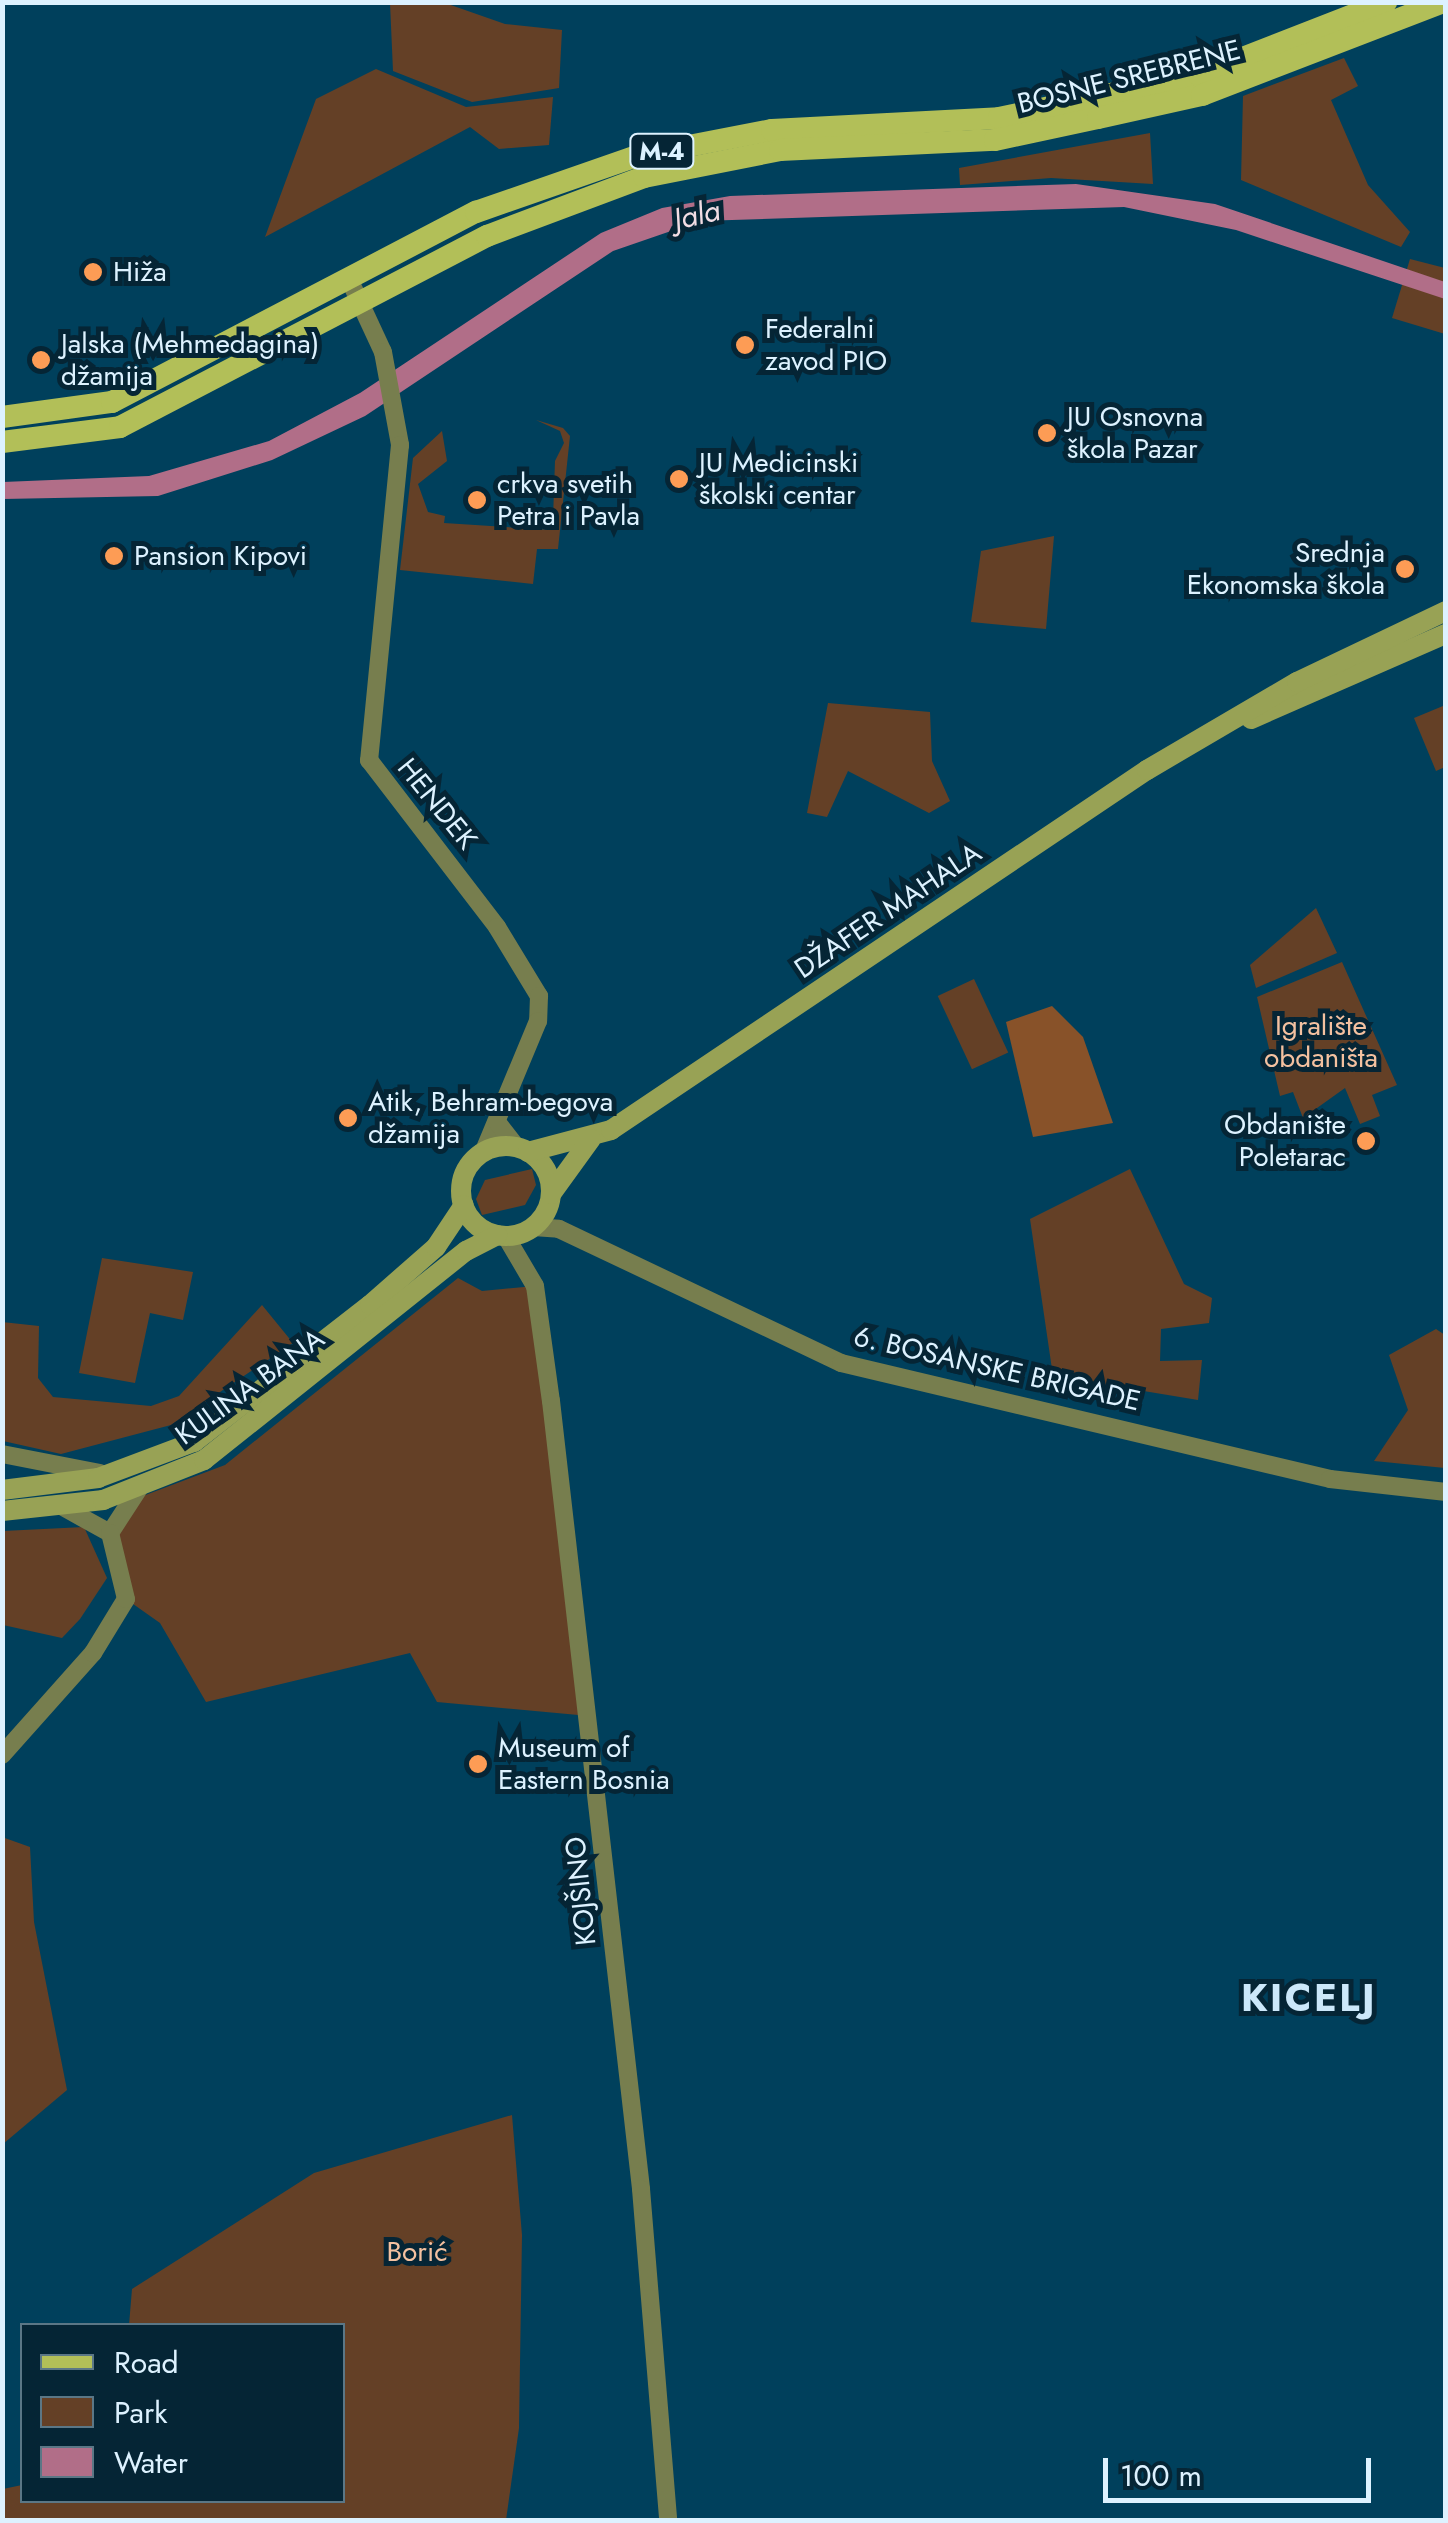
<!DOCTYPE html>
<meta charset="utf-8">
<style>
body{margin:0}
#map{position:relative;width:1448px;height:2523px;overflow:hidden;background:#00405c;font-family:Jost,sans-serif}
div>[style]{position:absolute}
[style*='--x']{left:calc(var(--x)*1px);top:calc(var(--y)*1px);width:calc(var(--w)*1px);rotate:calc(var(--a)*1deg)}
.green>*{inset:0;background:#644026;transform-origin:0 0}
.forest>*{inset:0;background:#885229}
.water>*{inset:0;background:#b16e88}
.tertiary>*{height:18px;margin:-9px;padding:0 9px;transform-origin:9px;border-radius:9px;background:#777e4e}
.secondary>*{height:20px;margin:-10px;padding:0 10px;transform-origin:10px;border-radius:10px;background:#98a255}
.secondary>.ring{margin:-10px;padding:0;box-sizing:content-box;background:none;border:20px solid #98a255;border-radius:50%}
.primary>*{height:22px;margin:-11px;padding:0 11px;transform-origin:11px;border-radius:11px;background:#b2bf58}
.dots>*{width:28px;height:28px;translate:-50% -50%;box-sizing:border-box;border:5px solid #052535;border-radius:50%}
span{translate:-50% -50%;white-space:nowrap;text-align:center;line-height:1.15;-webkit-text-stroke:10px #052535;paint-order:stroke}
.shield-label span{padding:2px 8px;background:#052535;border:2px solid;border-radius:8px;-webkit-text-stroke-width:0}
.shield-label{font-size:25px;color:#ddf2ff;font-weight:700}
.street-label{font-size:28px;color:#ddf2ff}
.poi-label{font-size:28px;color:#ddf2ff}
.left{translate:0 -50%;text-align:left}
.right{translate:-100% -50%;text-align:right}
.park-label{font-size:28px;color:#f4c1a0}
.water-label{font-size:30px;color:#f2dde4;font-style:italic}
.district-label{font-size:38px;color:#cce8fa;font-weight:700;letter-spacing:2.5px}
.frame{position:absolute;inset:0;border:5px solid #ddf2ff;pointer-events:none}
.legend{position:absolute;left:20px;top:2323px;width:325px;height:180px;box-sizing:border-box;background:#052535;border:2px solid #5b7786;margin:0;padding:12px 18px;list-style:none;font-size:30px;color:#ddf2ff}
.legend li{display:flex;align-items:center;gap:20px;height:50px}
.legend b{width:50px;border:2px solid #5b7786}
.scale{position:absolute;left:1103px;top:2458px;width:268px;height:45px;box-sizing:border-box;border:5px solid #ddf2ff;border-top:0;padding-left:12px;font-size:30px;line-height:35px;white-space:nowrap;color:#ddf2ff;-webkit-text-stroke:8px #052535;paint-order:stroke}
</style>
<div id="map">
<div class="green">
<div style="clip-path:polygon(390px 3px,445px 3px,505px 24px,562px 30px,559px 88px,472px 102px,393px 71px)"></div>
<div style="clip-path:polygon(1344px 58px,1358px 86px,1331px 100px,1368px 185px,1410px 232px,1401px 247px,1241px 180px,1243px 96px)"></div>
<div style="clip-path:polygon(376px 69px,466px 107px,553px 97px,549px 145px,499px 149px,470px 127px,265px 237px,316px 99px)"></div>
<div style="clip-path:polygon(1150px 133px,1153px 184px,1051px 178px,960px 185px,959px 168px)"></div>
<div style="clip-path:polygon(1410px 259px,1445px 268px,1445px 334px,1392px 318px)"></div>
<div style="clip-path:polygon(536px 420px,563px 428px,570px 436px,558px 549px,537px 549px,533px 584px,400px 570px,413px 458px,442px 431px,447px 461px,418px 484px,428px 512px,445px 516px,444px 523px,551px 530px,551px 523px,513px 515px,553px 519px,555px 461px,564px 443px,560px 431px)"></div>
<div style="clip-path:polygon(1054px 536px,1046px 629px,971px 622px,981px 551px)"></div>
<div style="clip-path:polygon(828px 703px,930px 712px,932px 761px,950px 801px,929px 813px,848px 771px,827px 817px,807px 813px)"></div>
<div style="clip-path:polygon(1443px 706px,1445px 767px,1436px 771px,1414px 718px)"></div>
<div style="clip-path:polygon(1316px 908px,1337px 953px,1256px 988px,1250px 965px)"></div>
<div style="clip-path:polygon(1342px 962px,1397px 1085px,1372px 1095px,1380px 1116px,1360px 1124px,1345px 1088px,1303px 1118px,1293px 1092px,1280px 1096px,1257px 997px)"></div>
<div style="left:974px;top:979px;width:81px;height:40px;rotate:65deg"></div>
<div style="clip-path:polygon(532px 1169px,536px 1185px,525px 1205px,482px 1215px,476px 1199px,485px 1180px)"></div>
<div style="clip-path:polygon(1130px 1169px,1184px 1284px,1212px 1298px,1209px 1323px,1161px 1329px,1160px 1361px,1202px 1360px,1198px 1400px,1053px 1376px,1030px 1219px)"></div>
<div style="clip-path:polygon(102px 1258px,193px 1272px,183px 1320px,150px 1313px,135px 1383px,79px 1373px)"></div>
<div style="clip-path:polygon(458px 1278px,482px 1291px,535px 1286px,589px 1716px,437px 1702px,410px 1653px,206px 1702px,160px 1623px,126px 1599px,110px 1533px,127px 1502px,225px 1465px)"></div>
<div style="clip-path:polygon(262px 1305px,293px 1343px,171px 1425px,61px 1454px,3px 1441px,2px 1322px,39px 1326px,38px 1378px,53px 1397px,151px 1406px,179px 1396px)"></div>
<div style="clip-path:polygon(1436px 1329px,1445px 1335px,1445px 1468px,1374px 1461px,1408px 1410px,1389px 1355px)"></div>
<div style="clip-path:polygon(84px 1527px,107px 1578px,80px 1619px,62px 1638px,3px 1625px,3px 1531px)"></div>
<div style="clip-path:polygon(2px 1837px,30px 1847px,34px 1922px,67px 2090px,3px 2144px)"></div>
<div style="clip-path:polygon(512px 2115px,522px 2235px,519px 2428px,506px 2520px,3px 2520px,3px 2489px,22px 2485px,22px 2500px,342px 2500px,342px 2326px,129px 2325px,132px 2289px,314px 2173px)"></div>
</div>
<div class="forest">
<div style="clip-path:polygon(1052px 1006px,1083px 1037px,1113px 1123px,1033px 1137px,1006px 1022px)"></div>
</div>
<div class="water">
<div style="clip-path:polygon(1076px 184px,1215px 204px,1445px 282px,1445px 299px,1236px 230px,1124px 207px,700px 221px,613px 251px,365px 416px,272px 460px,158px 496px,3px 499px,3px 482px,149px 476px,269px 441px,360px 393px,601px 233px,662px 208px,730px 196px)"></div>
</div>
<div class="tertiary">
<div style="--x:350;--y:281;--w:78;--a:65.1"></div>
<div style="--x:383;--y:352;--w:95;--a:79.6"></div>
<div style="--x:400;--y:445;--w:317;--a:95.6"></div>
<div style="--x:369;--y:760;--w:210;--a:52.5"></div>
<div style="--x:497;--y:927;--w:81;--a:58.7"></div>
<div style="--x:539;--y:996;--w:25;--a:92"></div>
<div style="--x:538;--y:1021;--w:143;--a:112.6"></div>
<div style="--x:497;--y:1122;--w:33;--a:52"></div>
<div style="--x:533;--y:1227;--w:26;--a:4"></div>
<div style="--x:559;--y:1229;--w:312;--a:25.4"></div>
<div style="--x:841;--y:1363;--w:503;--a:13.34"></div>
<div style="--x:1330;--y:1479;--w:117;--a:6.4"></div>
<div style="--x:505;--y:1235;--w:59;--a:59.5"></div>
<div style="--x:535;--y:1286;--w:116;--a:82.1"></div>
<div style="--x:551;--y:1401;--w:793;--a:83.48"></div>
<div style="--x:641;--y:2189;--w:332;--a:85.3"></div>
<div style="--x:2;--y:1454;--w:100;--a:11"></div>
<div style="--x:63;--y:1507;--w:54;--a:29"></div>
<div style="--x:110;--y:1533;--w:55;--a:-56.9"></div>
<div style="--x:2;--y:1755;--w:137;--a:-48.3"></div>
<div style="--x:93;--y:1653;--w:63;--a:-58.6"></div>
<div style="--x:126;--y:1599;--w:68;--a:-103.6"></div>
</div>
<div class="secondary">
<div style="--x:1251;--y:719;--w:213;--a:-23.6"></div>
<div class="ring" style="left:461px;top:1146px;width:70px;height:70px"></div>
<div style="--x:528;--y:1152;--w:86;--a:-14.8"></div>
<div style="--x:611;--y:1130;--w:646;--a:-33.89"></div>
<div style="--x:1147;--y:770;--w:174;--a:-30.4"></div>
<div style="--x:1297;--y:682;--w:165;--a:-25.5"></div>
<div style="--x:551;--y:1194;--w:68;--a:-54"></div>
<div style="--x:2;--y:1490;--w:97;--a:-7.1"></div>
<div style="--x:98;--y:1478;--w:103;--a:-20.6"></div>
<div style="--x:194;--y:1442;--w:223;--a:-37.9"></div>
<div style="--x:370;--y:1305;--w:88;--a:-41.3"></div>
<div style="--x:436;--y:1247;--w:50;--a:-56.3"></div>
<div style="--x:2;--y:1511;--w:102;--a:-6.2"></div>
<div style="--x:103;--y:1500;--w:109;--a:-21.6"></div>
<div style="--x:204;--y:1460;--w:335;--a:-38.6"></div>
<div style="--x:466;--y:1251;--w:35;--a:-27"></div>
</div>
<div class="primary">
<div style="--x:2;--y:417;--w:111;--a:-7.8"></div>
<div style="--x:112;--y:402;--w:411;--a:-27.6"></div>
<div style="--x:476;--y:212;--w:170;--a:-19.2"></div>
<div style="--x:637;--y:156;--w:137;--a:-10.9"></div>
<div style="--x:772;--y:130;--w:227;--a:-3"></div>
<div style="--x:999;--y:118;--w:205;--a:-12.1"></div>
<div style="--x:1199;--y:75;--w:201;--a:-21.3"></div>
<div style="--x:2;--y:442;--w:119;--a:-7.2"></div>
<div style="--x:120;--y:427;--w:414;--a:-27.5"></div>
<div style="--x:487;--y:236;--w:168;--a:-20.6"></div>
<div style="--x:644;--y:177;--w:139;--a:-11.2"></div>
<div style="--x:780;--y:150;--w:215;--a:-2.7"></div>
<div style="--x:995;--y:140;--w:105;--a:-12.1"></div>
<div style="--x:1098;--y:118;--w:107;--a:-12.5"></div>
<div style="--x:1202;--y:95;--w:258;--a:-21.1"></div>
</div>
<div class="dots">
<div style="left:93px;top:272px;background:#fd9c55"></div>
<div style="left:745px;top:345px;background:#fd9c55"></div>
<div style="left:41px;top:360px;background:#fd9c55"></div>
<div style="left:1047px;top:433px;background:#fd9c55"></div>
<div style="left:679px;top:479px;background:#fd9c55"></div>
<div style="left:477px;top:500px;background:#fd9c55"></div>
<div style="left:114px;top:556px;background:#fd9c55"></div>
<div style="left:1405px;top:569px;background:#fd9c55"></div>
<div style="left:348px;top:1118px;background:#fd9c55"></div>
<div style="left:1366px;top:1141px;background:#fd9c55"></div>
<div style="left:478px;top:1764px;background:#fd9c55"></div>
</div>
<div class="shield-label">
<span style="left:662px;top:151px">M-4</span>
</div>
<div class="street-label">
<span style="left:1129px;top:77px;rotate:-14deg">BOSNE SREBRENE</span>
<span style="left:437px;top:804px;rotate:51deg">HENDEK</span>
<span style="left:888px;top:911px;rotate:-34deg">DŽAFER MAHALA</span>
<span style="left:997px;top:1369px;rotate:13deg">6. BOSANSKE BRIGADE</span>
<span style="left:250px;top:1387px;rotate:-36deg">KULINA BANA</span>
<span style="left:581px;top:1891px;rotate:-96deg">KOJŠINO</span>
</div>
<div class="poi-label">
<span class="left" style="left:113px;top:272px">Hiža</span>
<span class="left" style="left:765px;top:345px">Federalni<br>zavod PIO</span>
<span class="left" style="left:61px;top:360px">Jalska (Mehmedagina)<br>džamija</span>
<span class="left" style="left:1067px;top:433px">JU Osnovna<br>škola Pazar</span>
<span class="left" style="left:699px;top:479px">JU Medicinski<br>školski centar</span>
<span class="left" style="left:497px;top:500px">crkva svetih<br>Petra i Pavla</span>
<span class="right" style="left:1385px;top:569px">Srednja<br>Ekonomska škola</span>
<span class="left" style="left:134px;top:556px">Pansion Kipovi</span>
<span class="left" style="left:368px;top:1118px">Atik, Behram-begova<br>džamija</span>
<span class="right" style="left:1346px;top:1141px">Obdanište<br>Poletarac</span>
<span class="left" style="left:498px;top:1764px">Museum of<br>Eastern Bosnia</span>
</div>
<div class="park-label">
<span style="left:1321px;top:1042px">Igralište<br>obdaništa</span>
<span style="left:417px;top:2252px">Borić</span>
</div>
<div class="water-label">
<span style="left:697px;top:215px;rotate:-13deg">Jala</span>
</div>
<div class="district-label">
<span style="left:1309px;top:1998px">KICELJ</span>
</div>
<div class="frame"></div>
<ul class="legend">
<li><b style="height:12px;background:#b2bf58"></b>Road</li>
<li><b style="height:28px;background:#644026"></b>Park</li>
<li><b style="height:28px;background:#b16e88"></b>Water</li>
</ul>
<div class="scale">100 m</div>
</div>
